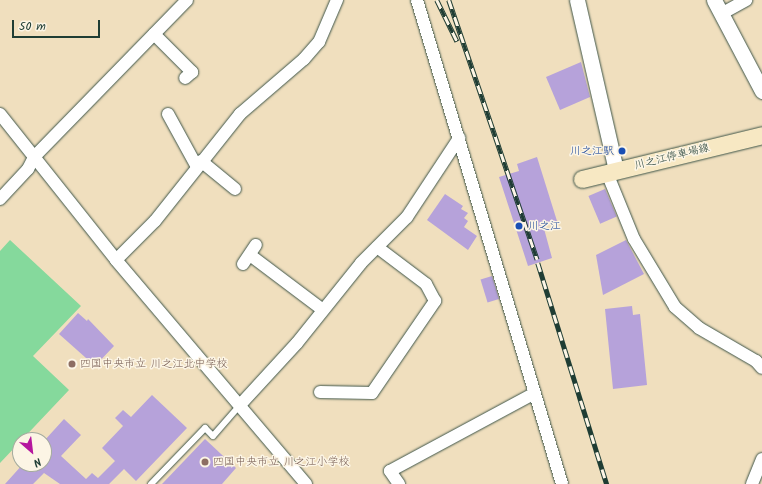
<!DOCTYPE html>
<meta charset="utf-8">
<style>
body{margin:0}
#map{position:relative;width:762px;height:484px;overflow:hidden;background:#f0dfbe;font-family:Kalam,"Klee One",sans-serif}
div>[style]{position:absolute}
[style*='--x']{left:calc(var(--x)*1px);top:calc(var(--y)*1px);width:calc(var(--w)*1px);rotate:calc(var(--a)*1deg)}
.green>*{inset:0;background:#85d99c}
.building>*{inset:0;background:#b6a2da;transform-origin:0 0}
.roads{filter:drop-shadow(0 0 1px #3e5549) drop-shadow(0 0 1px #3e5549)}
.service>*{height:6px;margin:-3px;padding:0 3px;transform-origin:3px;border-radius:3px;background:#fff}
.minor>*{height:12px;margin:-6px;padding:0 6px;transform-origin:6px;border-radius:6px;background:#fff}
.tertiary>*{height:15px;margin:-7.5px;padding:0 7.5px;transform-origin:7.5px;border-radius:7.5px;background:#fff}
.secondary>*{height:17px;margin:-8.5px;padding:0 8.5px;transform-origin:8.5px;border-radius:8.5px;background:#f7e8c3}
.rail>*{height:4.5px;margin-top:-2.25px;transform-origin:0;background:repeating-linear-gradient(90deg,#fcf5e5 0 9px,#1f3d34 0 18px);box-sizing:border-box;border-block:1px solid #1f3d34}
.dots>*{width:11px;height:11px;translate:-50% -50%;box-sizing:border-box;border:2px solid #fcf5e5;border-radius:50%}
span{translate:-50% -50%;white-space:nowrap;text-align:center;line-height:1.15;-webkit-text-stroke:3px #fcf5e5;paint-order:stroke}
.transit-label{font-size:11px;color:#164399}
.right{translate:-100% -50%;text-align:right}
.left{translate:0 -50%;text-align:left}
.street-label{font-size:11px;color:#1f3d34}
.education-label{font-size:11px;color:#785e54}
.north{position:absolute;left:12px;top:432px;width:40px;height:40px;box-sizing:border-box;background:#fcf5e5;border:1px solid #a4ab9e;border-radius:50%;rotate:152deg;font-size:11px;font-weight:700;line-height:16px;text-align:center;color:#1f3d34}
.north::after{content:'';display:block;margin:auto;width:14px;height:18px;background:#b5179e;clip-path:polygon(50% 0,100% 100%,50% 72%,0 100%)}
.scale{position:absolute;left:12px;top:20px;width:88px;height:18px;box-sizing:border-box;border:2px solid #1f3d34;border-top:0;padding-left:5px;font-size:12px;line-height:14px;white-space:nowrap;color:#1f3d34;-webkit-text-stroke:3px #fcf5e5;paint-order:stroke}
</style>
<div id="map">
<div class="green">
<div style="clip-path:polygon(10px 240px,81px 306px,33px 356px,69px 390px,0 463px,0 251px)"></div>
</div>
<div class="building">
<div style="clip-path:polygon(581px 62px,590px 97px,560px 110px,546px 77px)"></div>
<div style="clip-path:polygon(537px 157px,557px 221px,543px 225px,552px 258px,528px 266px,499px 177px,519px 171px,517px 164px)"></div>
<div style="left:605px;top:189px;width:30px;height:18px;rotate:67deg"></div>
<div style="clip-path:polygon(445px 194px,463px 206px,461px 209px,468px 213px,464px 218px,468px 221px,464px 227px,477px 236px,468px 250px,427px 220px)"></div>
<div style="clip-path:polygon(626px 240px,644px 274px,603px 295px,596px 255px)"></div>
<div style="left:492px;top:276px;width:24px;height:12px;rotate:73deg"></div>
<div style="clip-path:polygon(632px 306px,633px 315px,640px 314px,647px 385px,613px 389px,605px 309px)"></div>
<div style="clip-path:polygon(78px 313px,87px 321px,88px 319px,114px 346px,95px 366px,59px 334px)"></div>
<div style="clip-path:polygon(152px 395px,187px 428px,136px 481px,124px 469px,109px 484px,60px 484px,44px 473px,33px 484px,5px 484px,23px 464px,44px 464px,44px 441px,64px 419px,81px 435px,61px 456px,86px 479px,92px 473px,98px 478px,115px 461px,102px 448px,123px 426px,115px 418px,123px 410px,131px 417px)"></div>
<div style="clip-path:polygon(205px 439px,236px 468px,222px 484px,162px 484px)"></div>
</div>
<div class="roads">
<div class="service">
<div style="--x:151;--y:484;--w:78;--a:-46"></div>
<div style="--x:205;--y:428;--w:11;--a:45"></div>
<div style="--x:213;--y:436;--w:41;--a:-48.9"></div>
</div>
<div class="minor">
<div style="--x:417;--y:0;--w:505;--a:73.32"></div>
<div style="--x:721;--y:14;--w:29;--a:-29"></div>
<div style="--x:154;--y:34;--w:54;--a:45"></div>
<div style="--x:192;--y:72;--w:9;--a:139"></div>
<div style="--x:0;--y:114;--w:186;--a:51.5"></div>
<div style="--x:116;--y:260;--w:294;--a:49.7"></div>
<div style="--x:168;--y:114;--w:60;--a:61.3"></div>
<div style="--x:201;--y:161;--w:44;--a:39.5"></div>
<div style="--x:607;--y:173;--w:71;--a:67.8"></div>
<div style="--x:634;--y:239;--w:79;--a:58.9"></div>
<div style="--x:675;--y:307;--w:32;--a:41"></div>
<div style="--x:699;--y:328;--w:66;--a:30.1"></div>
<div style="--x:756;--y:361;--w:9;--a:49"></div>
<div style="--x:0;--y:199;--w:41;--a:-47"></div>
<div style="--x:28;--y:169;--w:13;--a:-63"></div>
<div style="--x:34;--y:157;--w:219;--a:-45.7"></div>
<div style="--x:250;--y:255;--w:91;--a:37"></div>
<div style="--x:116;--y:260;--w:55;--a:-45"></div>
<div style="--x:155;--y:221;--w:137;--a:-51.5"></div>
<div style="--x:240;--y:114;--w:84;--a:-40.7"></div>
<div style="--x:304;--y:59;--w:23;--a:-49"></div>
<div style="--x:319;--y:42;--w:46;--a:-66.8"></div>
<div style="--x:243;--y:264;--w:23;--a:-56"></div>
<div style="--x:320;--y:392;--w:52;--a:1.1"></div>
<div style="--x:372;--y:393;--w:112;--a:-55.6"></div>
<div style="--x:435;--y:301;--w:19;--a:-118"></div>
<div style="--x:426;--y:284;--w:61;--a:-142.9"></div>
<div style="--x:240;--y:405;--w:84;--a:-47.4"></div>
<div style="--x:297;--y:343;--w:102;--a:-51.3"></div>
<div style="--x:361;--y:263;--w:65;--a:-45"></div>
<div style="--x:407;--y:217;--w:95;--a:-56.6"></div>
<div style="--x:399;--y:484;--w:16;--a:-125"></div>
<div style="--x:390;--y:471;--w:162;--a:-28.3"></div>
<div style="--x:752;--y:484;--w:27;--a:-68"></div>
</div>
<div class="tertiary">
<div style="--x:577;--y:0;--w:174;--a:77.1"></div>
<div style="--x:714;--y:0;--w:103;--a:62.2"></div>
</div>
<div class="secondary">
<div style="--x:582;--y:179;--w:185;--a:-13.7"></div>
</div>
</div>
<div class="rail">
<div style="--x:437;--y:0;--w:46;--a:64"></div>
<div style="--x:449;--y:0;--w:274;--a:71.2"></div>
<div style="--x:538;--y:263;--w:232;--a:72.7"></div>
</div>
<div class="dots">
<div style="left:622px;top:151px;background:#1a4fb4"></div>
<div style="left:519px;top:226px;background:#1a4fb4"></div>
<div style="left:72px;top:364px;background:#8d6e63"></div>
<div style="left:205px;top:462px;background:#8d6e63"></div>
</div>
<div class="transit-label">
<span class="right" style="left:614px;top:151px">川之江駅</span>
<span class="left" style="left:528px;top:226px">川之江</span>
</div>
<div class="street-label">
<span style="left:672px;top:157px;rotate:-14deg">川之江停車場線</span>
</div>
<div class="education-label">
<span class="left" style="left:80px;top:364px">四国中央市立 川之江北中学校</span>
<span class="left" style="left:213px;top:462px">四国中央市立 川之江小学校</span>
</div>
<div class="north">N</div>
<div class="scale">50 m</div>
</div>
